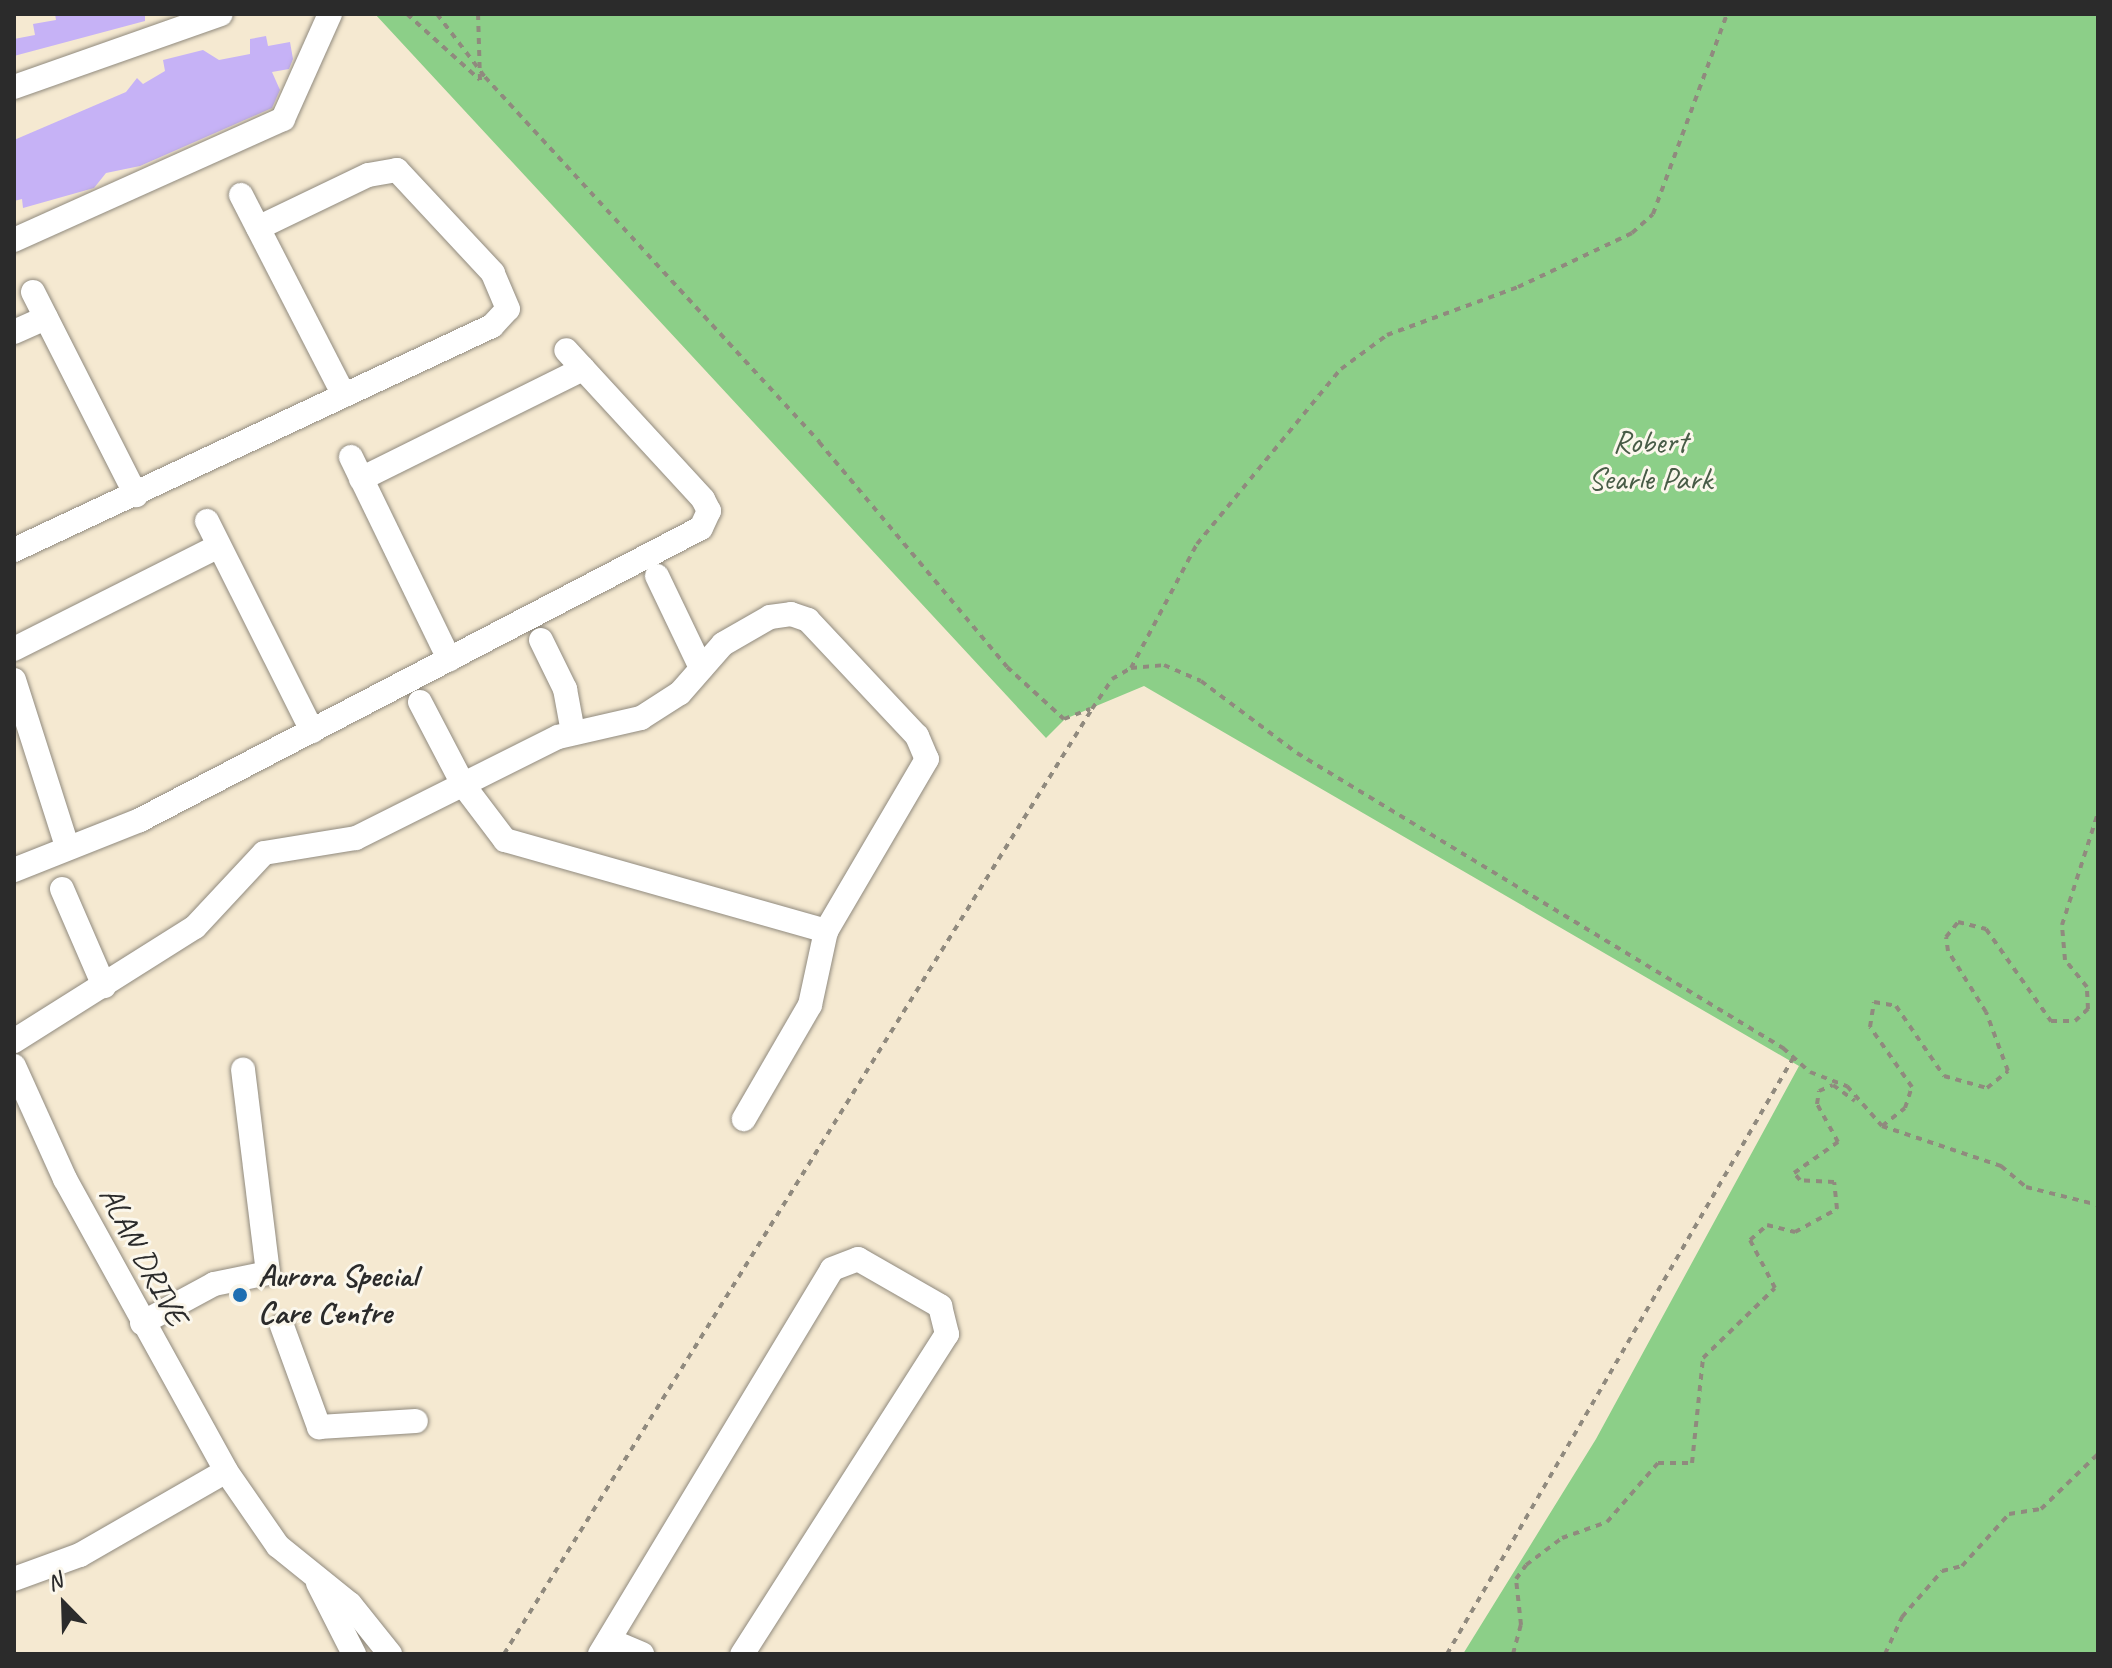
<!DOCTYPE html>
<style>
body{margin:0}
#map{position:relative;width:2112px;height:1668px;overflow:hidden;background:#f5e9d1;font-family:Caveat,sans-serif}
div>[style]{position:absolute}
[style*='--x']{left:calc(var(--x)*1px);top:calc(var(--y)*1px);width:calc(var(--w)*1px);rotate:calc(var(--a)*1deg)}
.green>*{inset:0;background:#8ccf88}
.building>*{inset:0;background:#c6b2f6}
.path>*{height:4px;margin-top:-2px;transform-origin:0;background:repeating-linear-gradient(90deg,#908a7e 0 6px,transparent 0 12px)}
.roads{filter:drop-shadow(0 0 2px #908a7e) drop-shadow(0 0 2px #908a7e)}
.minor>*{height:24px;margin:-12px;padding:0 12px;transform-origin:12px;border-radius:12px;background:#fff}
.dots>*{width:22px;height:22px;translate:-50% -50%;box-sizing:border-box;border:4px solid #fbf7ec;border-radius:50%}
span{translate:-50% -50%;white-space:nowrap;text-align:center;line-height:1.15;-webkit-text-stroke:6px #fbf7ec;paint-order:stroke}
.park-label{font-size:32px;color:#485c47}
.street-label{font-size:32px;color:#2b2b2b}
.poi-label{font-size:32px;color:#2b2b2b;font-weight:700}
.left{translate:0 -50%;text-align:left}
.frame{position:absolute;inset:0;border:16px solid #2b2b2b;pointer-events:none}
.north{position:absolute;left:24px;top:1564px;width:80px;height:80px;-webkit-text-stroke:6px #fbf7ec;paint-order:stroke;rotate:337deg;font-size:22px;font-weight:700;line-height:32px;text-align:center;color:#2b2b2b}
.north::after{content:'';display:block;margin:auto;width:28px;height:36px;background:#2b2b2b;clip-path:polygon(50% 0,100% 100%,50% 72%,0 100%)}
</style>
<div id="map">
<div class="green">
<div style="clip-path:polygon(375px 14px,2098px 14px,2098px 1654px,1463px 1654px,1596px 1439px,1799px 1066px,1144px 686px,1065px 719px,1046px 738px)"></div>
</div>
<div class="building">
<div style="clip-path:polygon(55px 14px,145px 14px,145px 21px,14px 56px,14px 39px,35px 35px,33px 24px,56px 20px)"></div>
<div style="clip-path:polygon(266px 36px,268px 46px,290px 42px,293px 59px,289px 69px,272px 72px,280px 90px,272px 108px,140px 166px,106px 173px,94px 188px,23px 208px,22px 199px,14px 201px,14px 140px,126px 92px,137px 78px,143px 84px,165px 71px,163px 60px,203px 50px,219px 60px,250px 54px,250px 39px)"></div>
</div>
<div class="path">
<div style="--x:407;--y:14;--w:98;--a:42.1"></div>
<div style="--x:480;--y:80;--w:66;--a:-91.7"></div>
<div style="--x:437;--y:14;--w:79;--a:52.7"></div>
<div style="--x:485;--y:77;--w:495;--a:47.5"></div>
<div style="--x:819;--y:442;--w:293;--a:50.1"></div>
<div style="--x:1007;--y:667;--w:77;--a:42.4"></div>
<div style="--x:1064;--y:719;--w:28;--a:-21"></div>
<div style="--x:1131;--y:668;--w:140;--a:-62"></div>
<div style="--x:1197;--y:544;--w:227;--a:-50.6"></div>
<div style="--x:1341;--y:369;--w:57;--a:-36.5"></div>
<div style="--x:1387;--y:335;--w:140;--a:-20.1"></div>
<div style="--x:1518;--y:287;--w:126;--a:-25.3"></div>
<div style="--x:1632;--y:233;--w:28;--a:-42"></div>
<div style="--x:1653;--y:214;--w:213;--a:-69.7"></div>
<div style="--x:1882;--y:1126;--w:29;--a:-38"></div>
<div style="--x:1905;--y:1108;--w:22;--a:-72"></div>
<div style="--x:1912;--y:1087;--w:73;--a:-125"></div>
<div style="--x:1870;--y:1027;--w:25;--a:-81"></div>
<div style="--x:1874;--y:1002;--w:22;--a:10"></div>
<div style="--x:1896;--y:1006;--w:85;--a:55.6"></div>
<div style="--x:1944;--y:1076;--w:45;--a:15.6"></div>
<div style="--x:1987;--y:1088;--w:27;--a:-39"></div>
<div style="--x:2008;--y:1071;--w:63;--a:-110.4"></div>
<div style="--x:1986;--y:1012;--w:72;--a:-121.9"></div>
<div style="--x:1948;--y:951;--w:14;--a:-98"></div>
<div style="--x:1946;--y:937;--w:19;--a:-51"></div>
<div style="--x:1958;--y:922;--w:29;--a:14"></div>
<div style="--x:1986;--y:929;--w:113;--a:54.8"></div>
<div style="--x:2051;--y:1021;--w:24;--a:0"></div>
<div style="--x:2075;--y:1021;--w:18;--a:-43"></div>
<div style="--x:2088;--y:1009;--w:22;--a:-93"></div>
<div style="--x:2087;--y:987;--w:35;--a:-129"></div>
<div style="--x:2065;--y:960;--w:35;--a:-95"></div>
<div style="--x:2062;--y:925;--w:118;--a:-72.2"></div>
<div style="--x:504;--y:1654;--w:1113;--a:-58.11"></div>
<div style="--x:1092;--y:709;--w:36;--a:-56"></div>
<div style="--x:1112;--y:679;--w:22;--a:-30"></div>
<div style="--x:1131;--y:668;--w:33;--a:-5"></div>
<div style="--x:1164;--y:665;--w:40;--a:23.4"></div>
<div style="--x:1201;--y:681;--w:120;--a:36.9"></div>
<div style="--x:1297;--y:753;--w:569;--a:31.26"></div>
<div style="--x:1783;--y:1048;--w:36;--a:42"></div>
<div style="--x:1810;--y:1072;--w:40;--a:21"></div>
<div style="--x:1847;--y:1086;--w:53;--a:48.8"></div>
<div style="--x:1882;--y:1126;--w:126;--a:18.6"></div>
<div style="--x:2001;--y:1166;--w:33;--a:40"></div>
<div style="--x:2026;--y:1187;--w:74;--a:14"></div>
<div style="--x:1447;--y:1654;--w:689;--a:-59.86"></div>
<div style="--x:1513;--y:1654;--w:30;--a:-75"></div>
<div style="--x:1521;--y:1625;--w:46;--a:-96.2"></div>
<div style="--x:1516;--y:1579;--w:17;--a:-54"></div>
<div style="--x:1526;--y:1565;--w:45;--a:-36.9"></div>
<div style="--x:1562;--y:1538;--w:48;--a:-19.6"></div>
<div style="--x:1607;--y:1522;--w:78;--a:-49.2"></div>
<div style="--x:1658;--y:1463;--w:34;--a:0"></div>
<div style="--x:1692;--y:1463;--w:106;--a:-84"></div>
<div style="--x:1703;--y:1358;--w:100;--a:-44.2"></div>
<div style="--x:1775;--y:1288;--w:54;--a:-117.5"></div>
<div style="--x:1750;--y:1240;--w:23;--a:-41"></div>
<div style="--x:1767;--y:1225;--w:29;--a:14"></div>
<div style="--x:1795;--y:1232;--w:48;--a:-28.7"></div>
<div style="--x:1837;--y:1209;--w:27;--a:-96"></div>
<div style="--x:1834;--y:1182;--w:34;--a:-177"></div>
<div style="--x:1800;--y:1180;--w:9;--a:-131"></div>
<div style="--x:1794;--y:1173;--w:54;--a:-35.2"></div>
<div style="--x:1838;--y:1142;--w:43;--a:-118.9"></div>
<div style="--x:1817;--y:1104;--w:13;--a:-81"></div>
<div style="--x:1819;--y:1091;--w:15;--a:-23"></div>
<div style="--x:1833;--y:1085;--w:27;--a:36"></div>
<div style="--x:1885;--y:1654;--w:41;--a:-65.3"></div>
<div style="--x:1902;--y:1617;--w:61;--a:-49"></div>
<div style="--x:1942;--y:1571;--w:21;--a:-14"></div>
<div style="--x:1962;--y:1566;--w:70;--a:-47.9"></div>
<div style="--x:2009;--y:1514;--w:32;--a:-9"></div>
<div style="--x:2041;--y:1509;--w:79;--a:-44"></div>
</div>
<div class="roads">
<div class="minor">
<div style="--x:14;--y:87;--w:219;--a:-19.4"></div>
<div style="--x:241;--y:195;--w:225;--a:62.8"></div>
<div style="--x:14;--y:240;--w:295;--a:-24.2"></div>
<div style="--x:283;--y:119;--w:115;--a:-65.9"></div>
<div style="--x:33;--y:292;--w:228;--a:63.1"></div>
<div style="--x:14;--y:332;--w:35;--a:-24"></div>
<div style="--x:351;--y:457;--w:225;--a:64.1"></div>
<div style="--x:361;--y:479;--w:248;--a:-26.4"></div>
<div style="--x:207;--y:521;--w:235;--a:63.4"></div>
<div style="--x:14;--y:550;--w:528;--a:-25.11"></div>
<div style="--x:492;--y:326;--w:23;--a:-47"></div>
<div style="--x:508;--y:309;--w:39;--a:-113"></div>
<div style="--x:493;--y:273;--w:141;--a:-133"></div>
<div style="--x:397;--y:170;--w:29;--a:170"></div>
<div style="--x:368;--y:175;--w:122;--a:154.3"></div>
<div style="--x:657;--y:576;--w:102;--a:64.4"></div>
<div style="--x:541;--y:640;--w:55;--a:63.9"></div>
<div style="--x:565;--y:689;--w:44;--a:79.5"></div>
<div style="--x:14;--y:649;--w:229;--a:-26.7"></div>
<div style="--x:14;--y:680;--w:174;--a:72.3"></div>
<div style="--x:420;--y:702;--w:95;--a:62.4"></div>
<div style="--x:464;--y:786;--w:68;--a:52.8"></div>
<div style="--x:505;--y:840;--w:334;--a:15.8"></div>
<div style="--x:14;--y:870;--w:136;--a:-21.6"></div>
<div style="--x:140;--y:820;--w:632;--a:-27.5"></div>
<div style="--x:701;--y:528;--w:19;--a:-65"></div>
<div style="--x:709;--y:511;--w:13;--a:-117"></div>
<div style="--x:703;--y:499;--w:202;--a:-132.6"></div>
<div style="--x:62;--y:889;--w:106;--a:66.6"></div>
<div style="--x:14;--y:1041;--w:214;--a:-32.2"></div>
<div style="--x:195;--y:927;--w:101;--a:-47"></div>
<div style="--x:264;--y:853;--w:93;--a:-9.3"></div>
<div style="--x:356;--y:838;--w:226;--a:-26.6"></div>
<div style="--x:558;--y:737;--w:85;--a:-12.9"></div>
<div style="--x:641;--y:718;--w:46;--a:-32.7"></div>
<div style="--x:680;--y:693;--w:65;--a:-48.7"></div>
<div style="--x:723;--y:644;--w:54;--a:-29.9"></div>
<div style="--x:770;--y:617;--w:21;--a:-8"></div>
<div style="--x:791;--y:614;--w:18;--a:19"></div>
<div style="--x:808;--y:620;--w:159;--a:46.8"></div>
<div style="--x:917;--y:736;--w:25;--a:67"></div>
<div style="--x:927;--y:759;--w:199;--a:120.4"></div>
<div style="--x:826;--y:931;--w:76;--a:102.2"></div>
<div style="--x:810;--y:1005;--w:132;--a:120.1"></div>
<div style="--x:14;--y:1066;--w:124;--a:65.7"></div>
<div style="--x:65;--y:1179;--w:333;--a:61.1"></div>
<div style="--x:226;--y:1471;--w:91;--a:55.3"></div>
<div style="--x:278;--y:1546;--w:92;--a:38.9"></div>
<div style="--x:350;--y:1604;--w:64;--a:51.3"></div>
<div style="--x:142;--y:1323;--w:82;--a:-28.4"></div>
<div style="--x:214;--y:1284;--w:55;--a:-11.5"></div>
<div style="--x:268;--y:1273;--w:205;--a:-97"></div>
<div style="--x:282;--y:1326;--w:108;--a:69.9"></div>
<div style="--x:319;--y:1427;--w:97;--a:-3.5"></div>
<div style="--x:14;--y:1579;--w:70;--a:-20"></div>
<div style="--x:80;--y:1555;--w:168;--a:-29.9"></div>
<div style="--x:318;--y:1583;--w:80;--a:63.1"></div>
<div style="--x:609;--y:1640;--w:36;--a:23"></div>
<div style="--x:600;--y:1654;--w:449;--a:-58.9"></div>
<div style="--x:832;--y:1269;--w:28;--a:-21"></div>
<div style="--x:858;--y:1259;--w:95;--a:29.8"></div>
<div style="--x:940;--y:1306;--w:29;--a:76"></div>
<div style="--x:947;--y:1334;--w:380;--a:122.6"></div>
</div>
</div>
<div class="dots">
<div style="left:240px;top:1295px;background:#1f6fb2"></div>
</div>
<div class="park-label">
<span style="left:1650px;top:461px">Robert<br>Searle Park</span>
</div>
<div class="street-label">
<span style="left:143px;top:1256px;rotate:62deg">ALAN DRIVE</span>
</div>
<div class="poi-label">
<span class="left" style="left:258px;top:1295px">Aurora Special<br>Care Centre</span>
</div>
<div class="frame"></div>
<div class="north">N</div>
</div>
